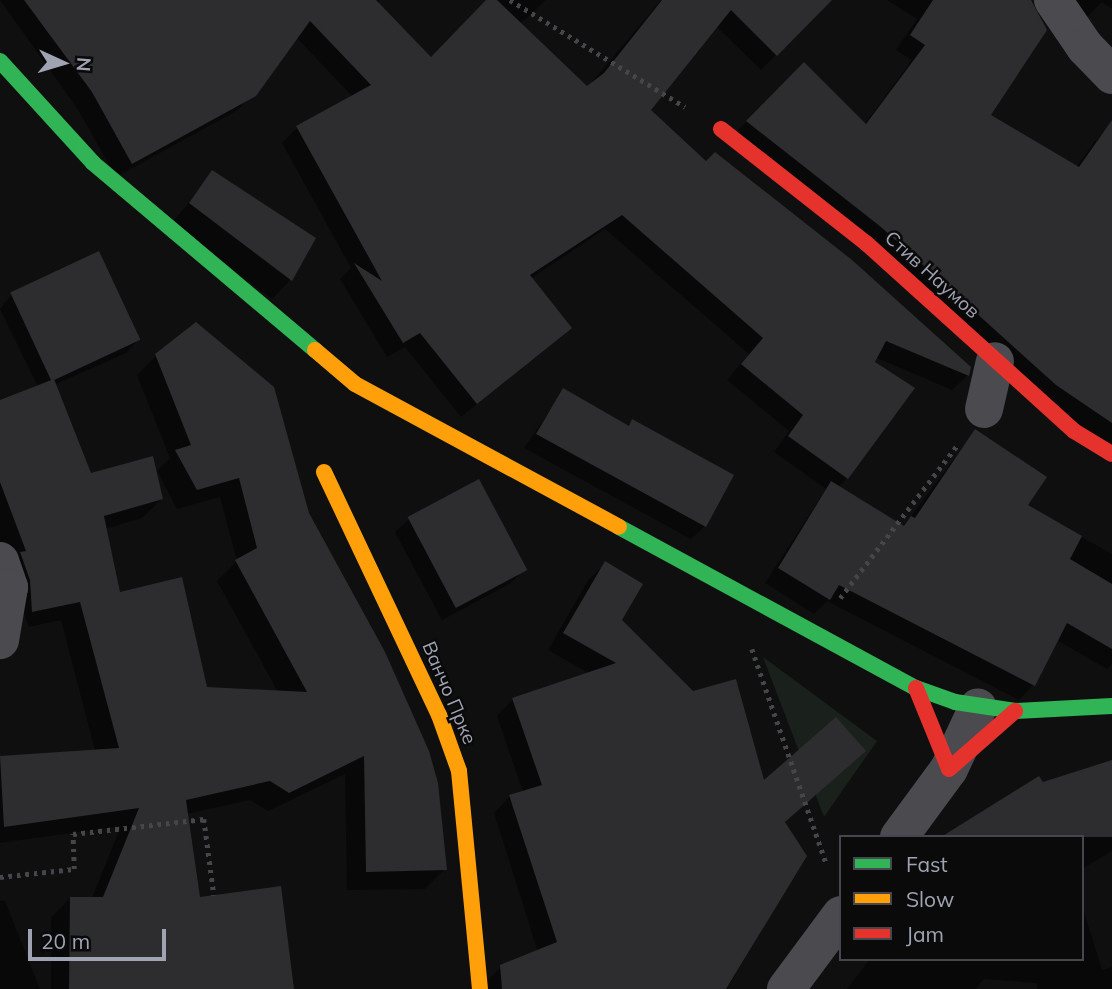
<!DOCTYPE html>
<meta charset="utf-8">
<style>
body{margin:0}
#map{position:relative;width:1112px;height:989px;overflow:hidden;background:#0f0f10;font-family:Mulish,sans-serif}
div>[style]{position:absolute}
[style*='--x']{left:calc(var(--x)*1px);top:calc(var(--y)*1px);width:calc(var(--w)*1px);rotate:calc(var(--a)*1deg)}
.green>*{inset:0;background:#1a201b}
.shadow>*{inset:0;background:#0007}
.building>*{inset:0;background:#2d2d2f;transform-origin:0 0}
.path>*{height:4.5px;margin-top:-2.25px;transform-origin:0;background:repeating-linear-gradient(90deg,#45454a 0 3.5px,transparent 0 8.5px)}
.street>*{height:38px;margin:-19px;padding:0 19px;transform-origin:19px;border-radius:19px;background:#4a4a4f}
.fast>*{height:16px;margin:-8px;padding:0 8px;transform-origin:8px;border-radius:8px;background:#30b455}
.slow>*{height:16px;margin:-8px;padding:0 8px;transform-origin:8px;border-radius:8px;background:#ff9f0a}
.jam>*{height:16px;margin:-8px;padding:0 8px;transform-origin:8px;border-radius:8px;background:#e5322d}
span{translate:-50% -50%;white-space:nowrap;text-align:center;line-height:1.15;-webkit-text-stroke:5px #0a0a0b;paint-order:stroke}
.street-label{font-size:19px;color:#a0a3b2}
.legend{position:absolute;left:839px;top:835px;width:245px;height:126px;box-sizing:border-box;background:#0a0a0b;border:2px solid #46474e;margin:0;padding:9px 12px;list-style:none;font-size:21px;color:#a0a3b2}
.legend li{display:flex;align-items:center;gap:14px;height:35px}
.legend b{width:35px;border:2px solid #46474e}
.north{position:absolute;left:28px;top:28px;width:70px;height:70px;-webkit-text-stroke:5px #0a0a0b;paint-order:stroke;rotate:94deg;font-size:19px;font-weight:700;line-height:28px;text-align:center;color:#a0a3b2}
.north::after{content:'';display:block;margin:auto;width:24px;height:32px;background:#a0a3b2;clip-path:polygon(50% 0,100% 100%,50% 72%,0 100%)}
.scale{position:absolute;left:28px;top:929px;width:138px;height:32px;box-sizing:border-box;border:4px solid #a0a3b2;border-top:0;padding-left:9px;font-size:21px;line-height:24px;white-space:nowrap;color:#a0a3b2;-webkit-text-stroke:5px #0a0a0b;paint-order:stroke}
</style>
<div id="map">
<div class="green">
<div style="clip-path:polygon(763px 657px,877px 741px,824px 817px)"></div>
</div>
<div class="shadow">
<div style="clip-path:polygon(0 0,379px 0,378px 4px,431px 60px,488px 0,546px 0,520px 24px,587px 88px,661px 0,802px 0,816px 14px,761px 70px,716px 26px,649px 110px,706px 163px,968px 375px,952px 390px,875px 357px,847px 478px,838px 487px,903px 527px,975px 431px,1026px 506px,1112px 554px,1112px 664px,1107px 669px,1057px 640px,1033px 685px,1019px 700px,827px 601px,814px 614px,765px 583px,826px 489px,774px 452px,789px 431px,727px 380px,749px 354px,605px 229px,530px 279px,570px 327px,461px 417px,405px 347px,387px 357px,340px 279px,351px 268px,282px 143px,297px 128px,353px 97px,296px 37px,238px 110px,116px 177px,77px 108px)"></div>
<div style="clip-path:polygon(887px 0,1030px 0,988px 116px,1076px 168px,1094px 142px,1108px 128px,1112px 130px,1112px 454px,732px 136px,804px 64px,864px 125px,912px 60px,896px 50px,917px 19px)"></div>
<div style="clip-path:polygon(1057px 0,1112px 0,1112px 9px,1102px 2px,1087px 17px)"></div>
<div style="clip-path:polygon(213px 173px,313px 238px,290px 280px,272px 299px,172px 223px)"></div>
<div style="clip-path:polygon(12px 294px,139px 339px,126px 353px,54px 385px,90px 475px,162px 499px,142px 518px,105px 529px,119px 594px,206px 689px,278px 692px,217px 581px,237px 561px,220px 497px,177px 509px,157px 471px,170px 458px,137px 375px,157px 355px,307px 514px,445px 869px,425px 889px,347px 890px,345px 774px,268px 811px,250px 800px,186px 814px,199px 899px,292px 989px,51px 989px,51px 918px,70px 898px,92px 898px,121px 826px,0 843px,0 757px,95px 751px,61px 620px,29px 627px,0 551px,0 402px,38px 387px,0 309px)"></div>
<div style="clip-path:polygon(564px 390px,627px 427px,633px 421px,705px 526px,691px 539px,524px 448px)"></div>
<div style="clip-path:polygon(478px 481px,525px 569px,511px 583px,442px 620px,395px 532px,409px 519px)"></div>
<div style="clip-path:polygon(605px 564px,620px 620px,763px 783px,805px 856px,727px 989px,484px 989px,484px 984px,501px 967px,538px 952px,494px 813px,510px 796px,523px 792px,497px 716px,513px 699px,590px 674px,548px 650px,588px 580px)"></div>
<div style="clip-path:polygon(1112px 762px,1112px 851px,1082px 869px,1082px 837px,1042px 784px)"></div>
<div style="clip-path:polygon(0 901px,5px 901px,40px 989px,0 989px)"></div>
<div style="clip-path:polygon(1082px 905px,1102px 970px,1112px 967px,1112px 989px,1038px 989px,1036px 983px,984px 979px,976px 989px,847px 989px,870px 959px,1082px 959px)"></div>
</div>
<div class="building">
<div style="clip-path:polygon(24px 0,376px 0,431px 57px,486px 0,497px 0,587px 86px,604px 73px,662px 0,832px 0,777px 56px,731px 10px,651px 110px,706px 161px,715px 152px,852px 260px,971px 367px,969px 376px,886px 341px,875px 362px,915px 388px,848px 479px,788px 436px,803px 415px,741px 364px,763px 338px,622px 215px,530px 275px,572px 328px,477px 404px,420px 333px,403px 343px,354px 263px,382px 281px,296px 126px,371px 85px,310px 21px,256px 96px,132px 164px,92px 92px)"></div>
<div style="clip-path:polygon(933px 0,1031px 0,1047px 30px,991px 115px,1079px 167px,1112px 120px,1112px 423px,1056px 385px,881px 227px,746px 121px,804px 62px,866px 124px,925px 45px,910px 35px)"></div>
<div style="clip-path:polygon(212px 170px,316px 238px,292px 281px,189px 203px)"></div>
<div style="left:99px;top:251px;width:98px;height:98px;rotate:65deg"></div>
<div style="clip-path:polygon(196px 322px,274px 387px,309px 513px,385px 652px,429px 751px,438px 783px,447px 870px,366px 872px,364px 756px,289px 793px,270px 781px,186px 800px,200px 897px,281px 886px,294px 989px,69px 989px,70px 897px,103px 897px,139px 808px,4px 827px,0 756px,119px 748px,80px 602px,32px 612px,30px 580px,20px 552px,26px 551px,0 482px,0 400px,54px 379px,91px 473px,153px 456px,163px 499px,104px 516px,120px 592px,182px 577px,207px 687px,307px 692px,235px 560px,257px 548px,239px 478px,197px 490px,175px 450px,191px 445px,155px 354px)"></div>
<div style="clip-path:polygon(563px 388px,629px 426px,632px 419px,734px 475px,706px 527px,536px 434px)"></div>
<div style="clip-path:polygon(975px 429px,1047px 477px,1028px 505px,1082px 536px,1070px 559px,1112px 584px,1112px 649px,1067px 623px,1035px 686px,839px 585px,830px 600px,778px 568px,831px 481px,904px 526px,911px 516px,915px 518px)"></div>
<div style="left:479px;top:479px;width:103px;height:81px;rotate:62deg"></div>
<div style="clip-path:polygon(605px 561px,643px 584px,622px 620px,693px 691px,736px 679px,764px 780px,836px 717px,866px 751px,785px 822px,807px 856px,726px 989px,502px 989px,500px 965px,557px 942px,509px 795px,542px 785px,512px 698px,616px 663px,563px 633px)"></div>
<div style="clip-path:polygon(1112px 760px,1112px 837px,941px 837px,1039px 776px,1043px 782px)"></div>
</div>
<div class="path">
<div style="--x:510;--y:0;--w:205;--a:31.4"></div>
<div style="--x:840;--y:598;--w:194;--a:-52.5"></div>
<div style="--x:752;--y:649;--w:226;--a:70.9"></div>
<div style="--x:0;--y:877;--w:74;--a:-6.2"></div>
<div style="--x:74;--y:869;--w:35;--a:-92"></div>
<div style="--x:73;--y:834;--w:132;--a:-6.5"></div>
<div style="--x:204;--y:819;--w:77;--a:82.5"></div>
</div>
<div class="street">
<div style="--x:1053;--y:0;--w:57;--a:55.8"></div>
<div style="--x:1085;--y:47;--w:39;--a:46"></div>
<div style="--x:984;--y:409;--w:49;--a:-77.1"></div>
<div style="--x:0;--y:561;--w:28;--a:71"></div>
<div style="--x:9;--y:587;--w:54;--a:99.6"></div>
<div style="--x:899;--y:837;--w:84;--a:-53.7"></div>
<div style="--x:949;--y:769;--w:68;--a:-64.9"></div>
<div style="--x:786;--y:989;--w:92;--a:-53.4"></div>
</div>
<div class="fast">
<div style="--x:0;--y:61;--w:138;--a:47.6"></div>
<div style="--x:93;--y:163;--w:290;--a:40.1"></div>
<div style="--x:619;--y:527;--w:338;--a:28.5"></div>
<div style="--x:916;--y:688;--w:41;--a:19.7"></div>
<div style="--x:955;--y:702;--w:61;--a:8.5"></div>
<div style="--x:1015;--y:711;--w:97;--a:-3"></div>
</div>
<div class="slow">
<div style="--x:315;--y:350;--w:52;--a:40.4"></div>
<div style="--x:355;--y:384;--w:300;--a:28.4"></div>
<div style="--x:324;--y:472;--w:269;--a:64.7"></div>
<div style="--x:439;--y:715;--w:59;--a:70.3"></div>
<div style="--x:459;--y:771;--w:219;--a:84.5"></div>
</div>
<div class="jam">
<div style="--x:721;--y:129;--w:184;--a:38.2"></div>
<div style="--x:866;--y:243;--w:280;--a:42.1"></div>
<div style="--x:1074;--y:431;--w:44;--a:31.2"></div>
<div style="--x:916;--y:688;--w:87;--a:67.8"></div>
<div style="--x:949;--y:769;--w:88;--a:-41.3"></div>
</div>
<div class="street-label">
<span style="left:932px;top:275px;rotate:42deg">Стив Наумов</span>
<span style="left:449px;top:693px;rotate:67deg">Ванчо Прке</span>
</div>
<ul class="legend">
<li><b style="height:9px;background:#30b455"></b>Fast</li>
<li><b style="height:9px;background:#ff9f0a"></b>Slow</li>
<li><b style="height:9px;background:#e5322d"></b>Jam</li>
</ul>
<div class="north">N</div>
<div class="scale">20 m</div>
</div>
